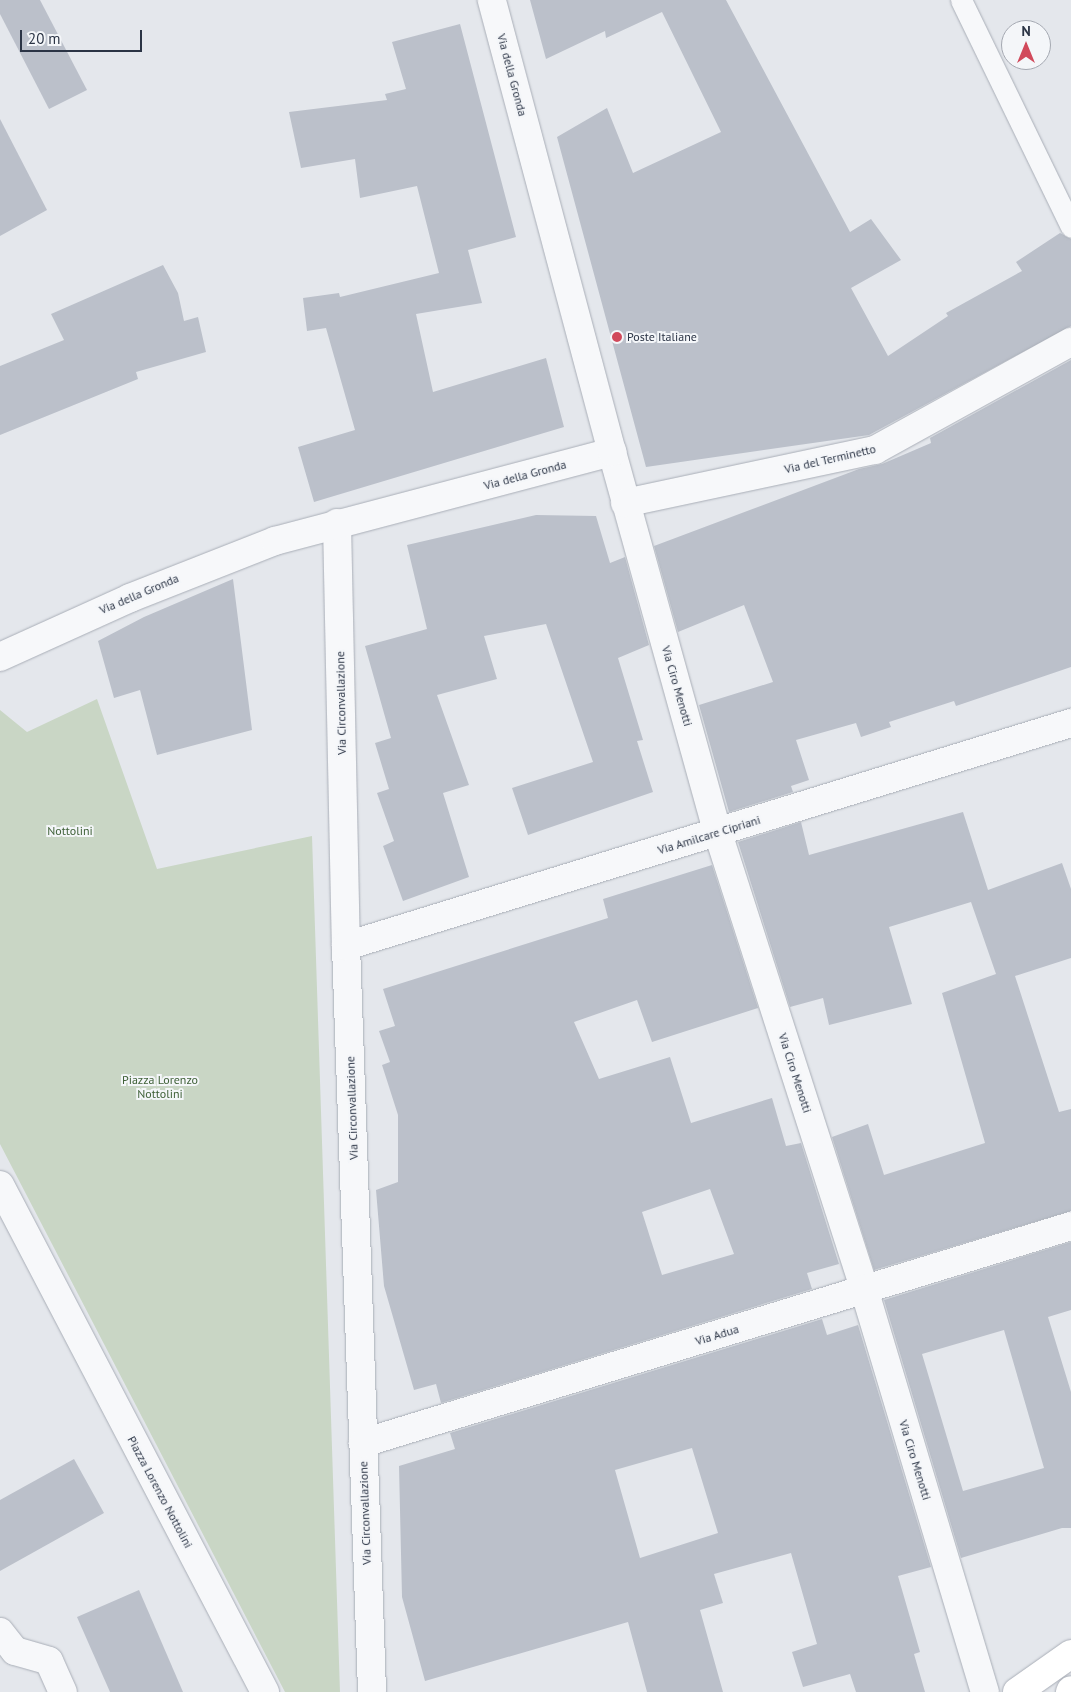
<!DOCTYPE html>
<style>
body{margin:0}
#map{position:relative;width:1071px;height:1692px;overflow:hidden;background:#e4e7ec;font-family:"PT Sans",sans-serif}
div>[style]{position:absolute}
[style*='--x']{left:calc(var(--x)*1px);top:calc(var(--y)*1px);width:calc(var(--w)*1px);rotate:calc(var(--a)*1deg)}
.green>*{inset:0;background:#c9d6c5}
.building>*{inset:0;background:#bbc0ca}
.roads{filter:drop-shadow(0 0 1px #a9aeb7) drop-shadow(0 0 1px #a9aeb7)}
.lane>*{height:21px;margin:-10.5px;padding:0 10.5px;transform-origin:10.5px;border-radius:10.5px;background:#f7f8fa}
.street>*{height:28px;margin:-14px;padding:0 14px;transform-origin:14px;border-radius:14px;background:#f7f8fa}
.secondary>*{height:28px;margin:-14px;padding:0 14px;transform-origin:14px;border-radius:14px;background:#fff}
.dots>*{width:14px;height:14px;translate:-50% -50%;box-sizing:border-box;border:2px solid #f4f6f9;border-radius:50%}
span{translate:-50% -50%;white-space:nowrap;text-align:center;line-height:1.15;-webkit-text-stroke:4px #f4f6f9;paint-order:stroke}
.street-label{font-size:12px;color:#2b3445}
.poi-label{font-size:12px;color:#2b3445}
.left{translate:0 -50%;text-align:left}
.park-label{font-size:12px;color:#3f6138}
.north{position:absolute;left:1001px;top:20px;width:50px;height:50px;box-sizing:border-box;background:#f4f6f9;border:1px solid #a4a8b1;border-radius:50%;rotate:0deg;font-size:14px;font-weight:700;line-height:20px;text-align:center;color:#2b3445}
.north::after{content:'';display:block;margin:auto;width:18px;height:22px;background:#d1495b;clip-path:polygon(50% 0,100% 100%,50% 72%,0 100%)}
.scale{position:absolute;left:20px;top:30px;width:122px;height:22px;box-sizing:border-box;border:2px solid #2b3445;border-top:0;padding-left:6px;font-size:15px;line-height:18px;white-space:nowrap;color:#2b3445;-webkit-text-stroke:4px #f4f6f9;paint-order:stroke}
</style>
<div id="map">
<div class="green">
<div style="clip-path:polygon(97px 699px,157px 869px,312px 836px,340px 1692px,285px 1692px,0 1144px,0 710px,27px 732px)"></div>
</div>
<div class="building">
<div style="clip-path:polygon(0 0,40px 0,87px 90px,49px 109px,0 14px)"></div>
<div style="clip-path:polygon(530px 0,726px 0,850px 232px,871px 219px,901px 260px,851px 288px,888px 356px,948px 316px,946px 313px,1022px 271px,1016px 262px,1060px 233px,1071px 239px,1071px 326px,869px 435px,646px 467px,557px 137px,607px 108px,633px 173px,721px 132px,662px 12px,606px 38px,605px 31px,546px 59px)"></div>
<div style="clip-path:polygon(460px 24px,516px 237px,468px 250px,482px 303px,416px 314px,433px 392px,546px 358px,564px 427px,314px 502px,298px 447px,355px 430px,326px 328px,307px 331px,303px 298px,339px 293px,340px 297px,439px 273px,417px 186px,360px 198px,355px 159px,301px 168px,289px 112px,387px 100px,385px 94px,406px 89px,392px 42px)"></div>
<div style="clip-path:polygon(0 119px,47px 210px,0 236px)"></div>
<div style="clip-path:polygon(163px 265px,178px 293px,184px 321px,198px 317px,206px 352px,136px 372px,138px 379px,0 435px,0 366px,64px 340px,51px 314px)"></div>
<div style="clip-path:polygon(1071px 360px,1071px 667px,956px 706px,954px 701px,889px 722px,891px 727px,861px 737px,856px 723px,796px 740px,809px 780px,791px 786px,793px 792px,729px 812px,699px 705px,773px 682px,744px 605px,678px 632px,654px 546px,859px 469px,882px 464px,931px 443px,930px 438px)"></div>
<div style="clip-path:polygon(536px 515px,596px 516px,610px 563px,625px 557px,649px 645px,618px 658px,643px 740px,637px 741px,653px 792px,528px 835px,512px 788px,593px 762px,546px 624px,484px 636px,497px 679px,437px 695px,469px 785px,443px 793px,469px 877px,403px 901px,383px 846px,394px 841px,377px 793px,389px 789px,375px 743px,391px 738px,365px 646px,427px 629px,407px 545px)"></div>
<div style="clip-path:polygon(233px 579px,252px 730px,157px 755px,140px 690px,114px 698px,98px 641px,144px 617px)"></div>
<div style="clip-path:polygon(963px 812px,988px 890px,1062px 863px,1071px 889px,1071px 958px,1015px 976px,1059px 1112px,1071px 1109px,1071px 1211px,874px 1270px,832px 1137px,868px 1124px,884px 1175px,985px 1143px,942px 993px,996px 974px,971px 902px,889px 927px,912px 1004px,829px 1025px,823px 998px,790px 1007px,738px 842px,801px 822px,809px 855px)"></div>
<div style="clip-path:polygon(evenodd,712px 865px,758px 1008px,652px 1042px,637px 1000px,574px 1022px,599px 1079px,670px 1057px,691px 1123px,772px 1098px,786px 1146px,801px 1143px,839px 1264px,807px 1273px,812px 1289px,441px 1403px,436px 1384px,414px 1390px,384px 1286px,376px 1190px,398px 1182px,398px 1115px,382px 1065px,390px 1062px,379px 1031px,395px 1026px,383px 989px,608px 918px,603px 899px,712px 865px,710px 1189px,734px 1254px,662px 1275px,642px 1212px,710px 1189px)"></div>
<div style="clip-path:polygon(evenodd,1071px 1242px,1071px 1310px,1048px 1317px,1071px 1392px,1071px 1528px,1062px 1528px,961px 1558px,884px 1300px,1071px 1242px,1004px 1330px,1044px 1468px,963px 1491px,922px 1354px,1004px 1330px)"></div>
<div style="clip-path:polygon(evenodd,822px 1319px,827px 1335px,858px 1325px,931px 1567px,898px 1576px,920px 1652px,914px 1654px,925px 1692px,856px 1692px,850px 1674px,803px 1687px,792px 1652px,817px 1644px,791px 1553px,714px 1574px,723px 1603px,700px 1610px,723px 1692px,647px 1692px,628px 1622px,425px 1681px,402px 1597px,399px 1466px,455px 1449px,450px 1433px,822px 1319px,692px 1448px,718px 1533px,640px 1558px,615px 1470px,692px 1448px)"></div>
<div style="clip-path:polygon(74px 1459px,104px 1513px,0 1571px,0 1500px)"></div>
<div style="clip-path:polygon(139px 1590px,183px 1692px,110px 1692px,77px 1617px)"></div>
</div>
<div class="roads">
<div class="lane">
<div style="--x:961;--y:0;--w:252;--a:64.1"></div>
</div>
<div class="street">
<div style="--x:612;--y:452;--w:395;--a:74.5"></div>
<div style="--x:718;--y:833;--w:479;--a:72.2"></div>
<div style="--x:864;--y:1289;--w:421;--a:73.3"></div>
<div style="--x:625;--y:503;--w:256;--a:-12"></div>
<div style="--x:875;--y:450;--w:224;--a:-28.9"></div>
<div style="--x:337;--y:523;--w:423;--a:88.8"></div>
<div style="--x:346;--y:946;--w:746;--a:88"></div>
<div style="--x:0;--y:657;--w:143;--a:-24.4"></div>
<div style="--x:130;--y:598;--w:156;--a:-21.5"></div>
<div style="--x:275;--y:541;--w:349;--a:-14.8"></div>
<div style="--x:612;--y:452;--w:468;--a:-104.9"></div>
<div style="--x:346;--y:946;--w:759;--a:-17.1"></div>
<div style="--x:0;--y:1185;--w:572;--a:62.4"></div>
<div style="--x:363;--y:1443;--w:741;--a:-17.04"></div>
<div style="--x:0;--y:1632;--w:24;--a:52"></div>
<div style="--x:15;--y:1651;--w:35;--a:16"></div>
<div style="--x:49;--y:1661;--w:34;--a:66"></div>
</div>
<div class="secondary">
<div style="--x:1017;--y:1692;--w:66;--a:-35.1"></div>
<div style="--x:1070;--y:1692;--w:2;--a:-63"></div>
</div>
</div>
<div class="dots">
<div style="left:617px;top:337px;background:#d1495b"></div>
</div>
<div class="street-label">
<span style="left:512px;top:75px;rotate:75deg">Via della Gronda</span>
<span style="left:830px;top:459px;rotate:-13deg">Via del Terminetto</span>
<span style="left:525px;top:475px;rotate:-15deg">Via della Gronda</span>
<span style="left:139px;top:594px;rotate:-23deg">Via della Gronda</span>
<span style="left:677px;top:686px;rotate:74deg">Via Ciro Menotti</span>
<span style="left:341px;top:703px;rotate:-91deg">Via Circonvallazione</span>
<span style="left:709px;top:835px;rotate:-17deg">Via Amilcare Cipriani</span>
<span style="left:795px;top:1073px;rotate:72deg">Via Ciro Menotti</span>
<span style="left:352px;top:1108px;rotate:-92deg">Via Circonvallazione</span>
<span style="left:717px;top:1335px;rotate:-17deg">Via Adua</span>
<span style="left:915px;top:1460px;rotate:73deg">Via Ciro Menotti</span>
<span style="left:160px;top:1492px;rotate:62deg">Piazza Lorenzo Nottolini</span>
<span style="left:365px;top:1513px;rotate:-92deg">Via Circonvallazione</span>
</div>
<div class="poi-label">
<span class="left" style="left:627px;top:337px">Poste Italiane</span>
</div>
<div class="park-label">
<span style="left:70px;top:831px">Nottolini</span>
<span style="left:160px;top:1087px">Piazza Lorenzo<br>Nottolini</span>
</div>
<div class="north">N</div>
<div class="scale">20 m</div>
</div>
